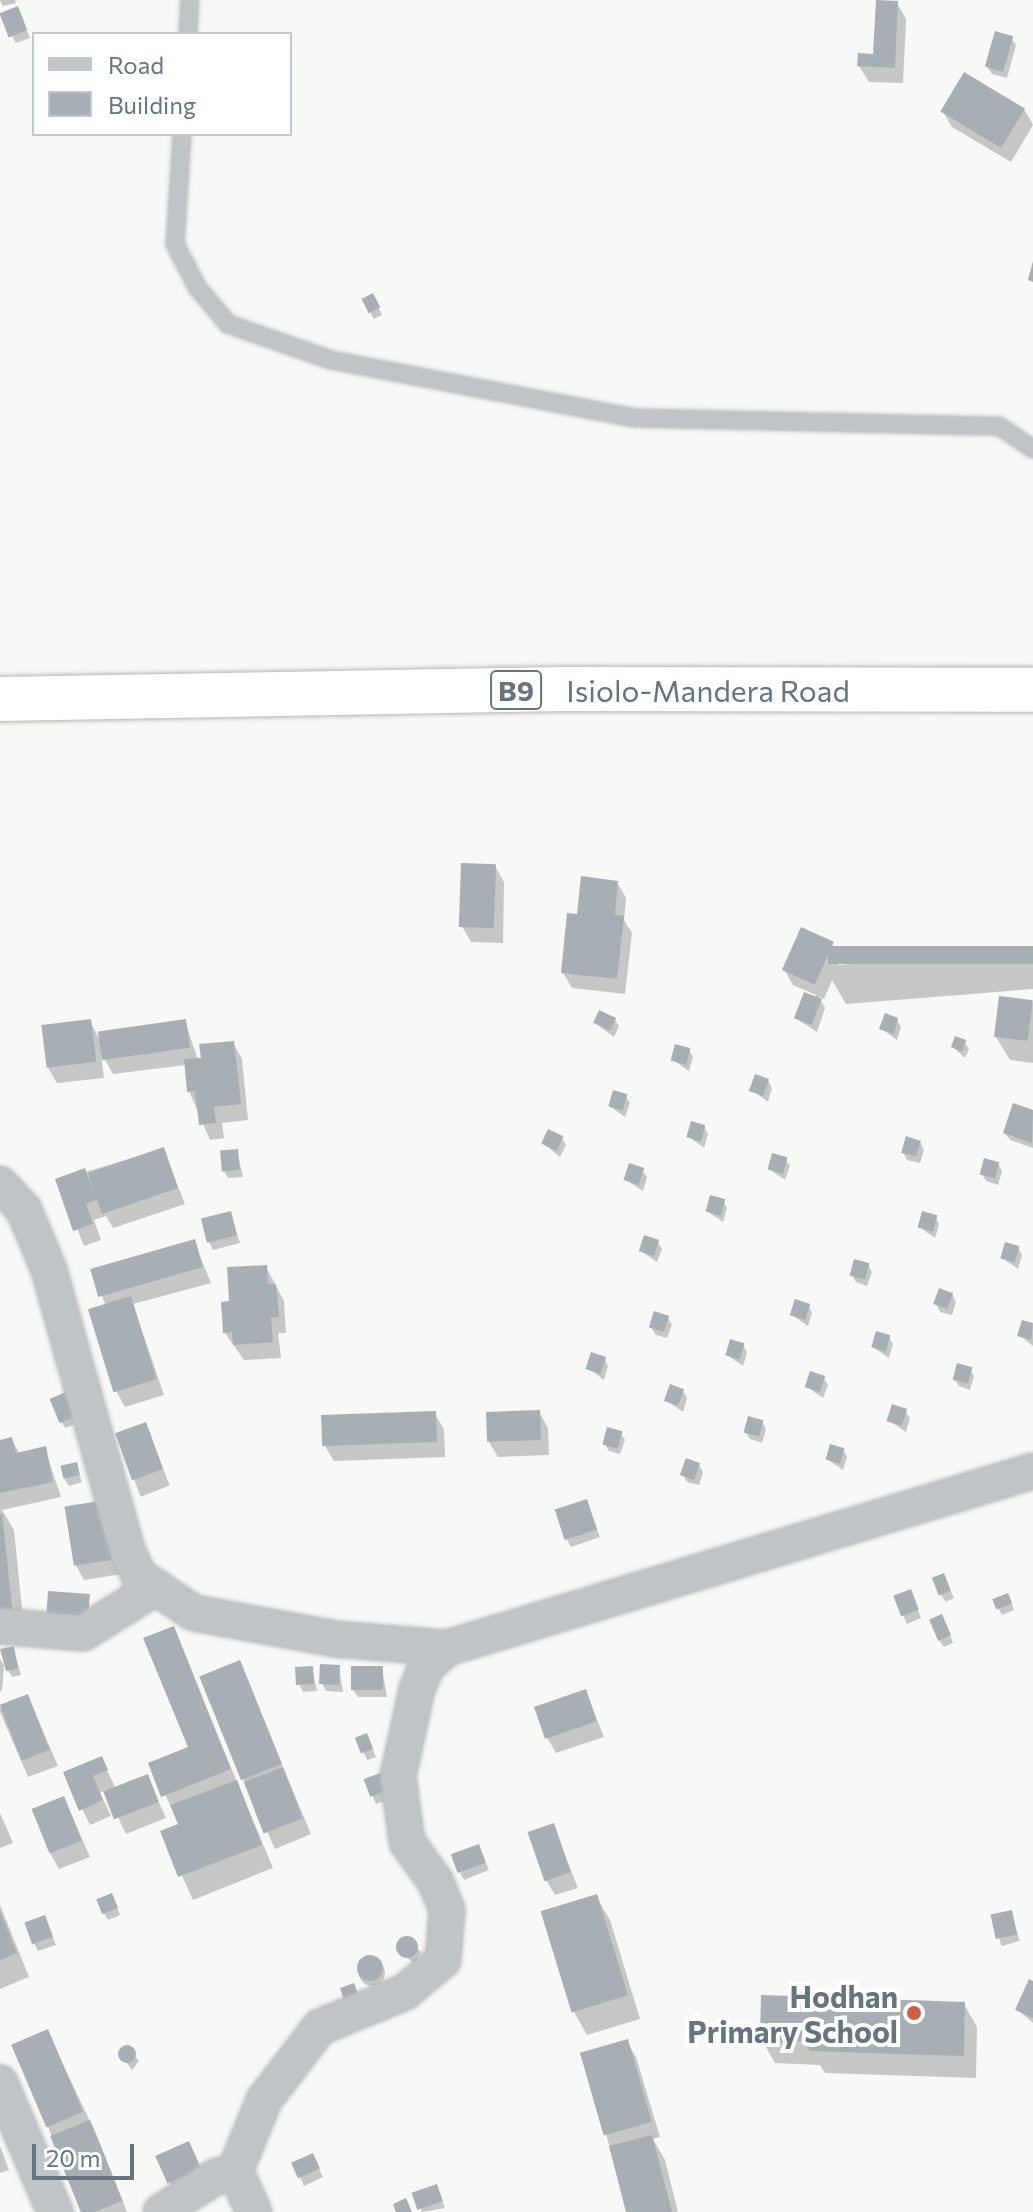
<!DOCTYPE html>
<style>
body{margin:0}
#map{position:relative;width:1033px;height:2212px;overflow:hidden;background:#f8f8f6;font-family:Commissioner,sans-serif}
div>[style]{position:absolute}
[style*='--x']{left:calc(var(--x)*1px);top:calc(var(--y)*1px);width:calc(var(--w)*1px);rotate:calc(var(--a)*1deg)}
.shadow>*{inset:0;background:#0003;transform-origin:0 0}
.round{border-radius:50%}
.building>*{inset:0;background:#a8afb4;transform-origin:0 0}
.roads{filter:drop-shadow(0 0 2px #b4b7ba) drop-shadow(0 0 2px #b4b7ba)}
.service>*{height:16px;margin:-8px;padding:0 8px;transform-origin:8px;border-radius:8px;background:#c0c4c7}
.minor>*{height:34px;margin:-17px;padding:0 17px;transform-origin:17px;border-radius:17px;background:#c0c4c7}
.trunk>*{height:44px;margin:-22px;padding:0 22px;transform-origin:22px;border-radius:22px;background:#fff}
.dots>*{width:22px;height:22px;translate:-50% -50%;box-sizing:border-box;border:4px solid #fff;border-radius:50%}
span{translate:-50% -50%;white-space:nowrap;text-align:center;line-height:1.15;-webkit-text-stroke:8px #fff;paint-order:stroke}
.shield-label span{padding:2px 6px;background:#fff;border:2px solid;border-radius:6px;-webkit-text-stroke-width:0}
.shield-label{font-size:28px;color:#66747d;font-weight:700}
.street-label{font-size:30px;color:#66747d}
.poi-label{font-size:30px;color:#66747d;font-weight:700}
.right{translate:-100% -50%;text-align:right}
.legend{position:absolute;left:32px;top:32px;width:260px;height:104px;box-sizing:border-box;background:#fff;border:2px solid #c2c7cb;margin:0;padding:10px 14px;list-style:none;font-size:24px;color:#66747d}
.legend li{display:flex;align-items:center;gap:16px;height:40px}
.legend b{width:40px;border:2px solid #c2c7cb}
.scale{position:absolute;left:32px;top:2144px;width:102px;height:36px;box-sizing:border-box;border:4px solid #66747d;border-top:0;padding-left:10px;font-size:24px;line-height:28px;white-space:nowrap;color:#66747d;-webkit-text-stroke:6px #fff;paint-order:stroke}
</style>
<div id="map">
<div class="shadow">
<div style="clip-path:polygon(0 0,15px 0,16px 3px,3px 6px)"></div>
<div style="clip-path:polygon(897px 3px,906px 19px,903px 83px,869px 82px,859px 66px,875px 56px)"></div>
<div style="clip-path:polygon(21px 16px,30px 38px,16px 43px,12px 36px)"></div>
<div style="clip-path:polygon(1011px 38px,1016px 45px,1007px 78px,992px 74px,987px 67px)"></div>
<div style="clip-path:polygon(1024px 109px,1033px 125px,1011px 162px,952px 127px,943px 112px)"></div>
<div style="clip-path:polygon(376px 302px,382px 315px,374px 319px,370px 312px)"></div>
<div style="clip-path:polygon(495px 866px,504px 882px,503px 943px,471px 942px,462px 926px)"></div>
<div style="clip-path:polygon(617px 882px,626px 898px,624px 920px,632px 933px,625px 994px,572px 988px,563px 973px,579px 916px)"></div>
<div style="clip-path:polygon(832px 943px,839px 965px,1033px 948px,1033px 989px,846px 1004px,832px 980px,824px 999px,819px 997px,825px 1008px,817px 1032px,797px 1019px,816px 995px,793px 985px,784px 969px)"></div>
<div style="clip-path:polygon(1033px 1002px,1033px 1063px,1010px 1060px,996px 1037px)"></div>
<div style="clip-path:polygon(614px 1019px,619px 1026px,614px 1037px,595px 1023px)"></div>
<div style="clip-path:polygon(897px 1020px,901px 1027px,897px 1040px,882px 1029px)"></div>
<div style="clip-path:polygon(90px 1021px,101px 1042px,185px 1021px,198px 1060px,233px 1043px,242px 1059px,248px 1120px,222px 1123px,224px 1138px,210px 1140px,189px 1091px,186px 1065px,113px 1074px,101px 1053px,104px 1078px,57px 1083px,48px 1068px)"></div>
<div style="clip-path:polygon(964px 1042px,969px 1049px,965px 1058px,953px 1047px)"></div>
<div style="clip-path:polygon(689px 1050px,693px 1057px,689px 1071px,673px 1060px)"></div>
<div style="clip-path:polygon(768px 1081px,772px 1088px,768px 1102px,752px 1090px)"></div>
<div style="clip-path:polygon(625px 1096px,630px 1103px,625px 1117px,609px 1106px)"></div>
<div style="clip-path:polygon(1014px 1106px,1033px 1112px,1033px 1148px,1010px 1140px,1005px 1133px)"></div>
<div style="clip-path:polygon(704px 1127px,708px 1134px,704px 1148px,688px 1136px)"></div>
<div style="clip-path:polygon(562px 1138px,566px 1145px,560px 1157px,543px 1143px)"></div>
<div style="clip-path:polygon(920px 1142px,924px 1150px,920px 1163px,907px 1160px,903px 1152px)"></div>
<div style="clip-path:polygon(163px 1149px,185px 1204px,113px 1228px,106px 1216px,94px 1220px,101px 1240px,84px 1246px,58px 1180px)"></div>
<div style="clip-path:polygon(237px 1151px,243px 1177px,228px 1178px,224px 1171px)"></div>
<div style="clip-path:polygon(785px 1159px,790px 1166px,785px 1180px,769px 1169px)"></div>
<div style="clip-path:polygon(998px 1164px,1002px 1171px,998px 1185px,986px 1181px,982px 1174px)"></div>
<div style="clip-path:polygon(642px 1170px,647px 1177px,643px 1191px,626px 1180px)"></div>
<div style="clip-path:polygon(723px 1201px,727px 1208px,723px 1222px,707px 1211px)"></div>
<div style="clip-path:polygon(230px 1213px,240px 1243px,213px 1250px,209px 1242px)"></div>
<div style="clip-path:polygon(935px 1217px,939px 1224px,935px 1238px,919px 1227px)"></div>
<div style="clip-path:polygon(657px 1241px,662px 1249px,657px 1262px,641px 1251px)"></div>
<div style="clip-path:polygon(194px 1242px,211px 1283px,133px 1304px,164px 1395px,125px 1407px,116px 1391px,106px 1307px,93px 1270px)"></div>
<div style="clip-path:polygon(1018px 1248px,1022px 1255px,1018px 1269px,1002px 1258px)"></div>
<div style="clip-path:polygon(868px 1265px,872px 1272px,867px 1286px,856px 1282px,852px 1275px)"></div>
<div style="clip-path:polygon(266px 1267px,284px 1301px,286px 1333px,278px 1333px,281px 1358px,244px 1360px,225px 1333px,231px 1303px)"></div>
<div style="clip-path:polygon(952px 1294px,956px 1302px,952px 1315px,940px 1312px,936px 1304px)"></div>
<div style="clip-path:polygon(808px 1305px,812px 1313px,808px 1326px,792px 1315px)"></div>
<div style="clip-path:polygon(667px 1317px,672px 1325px,667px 1338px,656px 1335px,651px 1327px)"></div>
<div style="clip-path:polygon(1023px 1322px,1033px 1325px,1033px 1346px,1019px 1335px)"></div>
<div style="clip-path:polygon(889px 1337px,893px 1344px,889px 1358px,873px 1347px)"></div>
<div style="clip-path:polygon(743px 1345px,747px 1352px,743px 1366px,727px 1355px)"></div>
<div style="clip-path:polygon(604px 1358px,608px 1366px,604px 1380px,588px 1368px)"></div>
<div style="clip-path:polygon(970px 1369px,974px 1376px,970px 1390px,959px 1386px,954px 1379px)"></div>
<div style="clip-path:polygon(823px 1377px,828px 1385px,823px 1398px,807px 1387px)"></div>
<div style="clip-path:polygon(683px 1391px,687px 1398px,683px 1412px,667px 1401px)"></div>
<div style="clip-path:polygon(65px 1395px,78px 1423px,65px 1428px,61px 1421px)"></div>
<div style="clip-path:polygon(905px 1411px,910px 1418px,906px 1432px,890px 1421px)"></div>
<div style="clip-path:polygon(539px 1412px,548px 1428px,549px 1455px,498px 1457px,489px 1442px)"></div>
<div style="clip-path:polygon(434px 1413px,444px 1429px,445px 1457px,334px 1461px,325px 1446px)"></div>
<div style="clip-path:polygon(762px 1422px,766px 1429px,762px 1443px,750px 1439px,746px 1432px)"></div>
<div style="left:146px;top:1424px;width:66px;height:31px;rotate:69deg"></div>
<div style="clip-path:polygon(620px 1433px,625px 1440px,620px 1454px,609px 1451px,604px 1443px)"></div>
<div style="clip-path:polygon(11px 1439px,20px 1454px,45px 1449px,61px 1497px,2px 1510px,14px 1530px,25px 1638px,0 1640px,0 1442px)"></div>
<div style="clip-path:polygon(843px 1449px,847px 1457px,843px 1470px,827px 1459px)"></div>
<div style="clip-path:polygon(76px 1465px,82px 1482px,69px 1486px,64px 1478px)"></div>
<div style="clip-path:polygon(699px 1465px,703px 1472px,699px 1485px,687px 1482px,683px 1475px)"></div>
<div style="clip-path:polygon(105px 1502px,122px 1574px,84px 1580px,75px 1564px)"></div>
<div style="clip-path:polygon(590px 1509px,600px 1537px,571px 1547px,567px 1540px)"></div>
<div style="clip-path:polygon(947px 1583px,954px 1598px,946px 1602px,941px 1595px)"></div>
<div style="clip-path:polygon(895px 1597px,914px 1599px,921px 1618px,907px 1624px)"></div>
<div style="clip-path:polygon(1011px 1602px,1014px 1610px,1002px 1615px,998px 1608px)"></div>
<div style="clip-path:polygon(946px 1624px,953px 1643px,944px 1647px,939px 1640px)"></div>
<div style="clip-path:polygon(173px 1629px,273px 1868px,193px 1900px,162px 1832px,180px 1825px,150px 1764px,190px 1748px)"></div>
<div style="clip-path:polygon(13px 1648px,21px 1675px,12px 1677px,8px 1670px)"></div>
<div style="clip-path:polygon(0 1659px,4px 1665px,2px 1691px,0 1691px)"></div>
<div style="clip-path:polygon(239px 1662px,311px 1834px,275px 1849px,243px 1779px)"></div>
<div style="clip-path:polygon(339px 1667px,343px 1692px,326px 1691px,322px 1684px)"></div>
<div style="clip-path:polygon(312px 1668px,317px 1691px,303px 1692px,299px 1684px)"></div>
<div style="clip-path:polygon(382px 1668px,387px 1697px,358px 1697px,353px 1690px)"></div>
<div style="clip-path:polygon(585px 1691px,604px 1737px,556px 1753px,547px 1737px)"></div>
<div style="clip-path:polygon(28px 1696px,58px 1766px,28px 1777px,0 1712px,0 1707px)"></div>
<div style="clip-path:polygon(358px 1739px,370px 1743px,376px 1757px,367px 1760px)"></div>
<div style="clip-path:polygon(101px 1758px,116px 1789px,147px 1776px,166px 1818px,126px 1834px,105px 1790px,100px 1793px,111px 1816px,90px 1825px,65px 1773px)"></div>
<div style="clip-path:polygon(366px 1780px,395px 1797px,376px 1804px)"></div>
<div style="clip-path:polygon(64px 1798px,90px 1857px,59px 1869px,50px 1853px)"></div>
<div style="clip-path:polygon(0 1813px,13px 1843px,0 1848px)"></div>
<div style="clip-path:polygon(553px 1826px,578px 1888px,555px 1895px,546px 1880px)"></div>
<div style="clip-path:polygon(482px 1854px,489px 1870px,464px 1880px,460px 1873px)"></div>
<div style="clip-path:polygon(596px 1896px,610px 1920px,640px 2019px,587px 2035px,574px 2012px)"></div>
<div style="clip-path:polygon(115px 1902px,120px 1915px,108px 1920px,104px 1913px)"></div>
<div style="clip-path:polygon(0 1905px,29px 1977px,0 1989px)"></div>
<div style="left:1011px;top:1912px;width:30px;height:19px;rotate:73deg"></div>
<div style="clip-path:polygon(48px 1925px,56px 1945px,38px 1951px,34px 1943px)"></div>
<div style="clip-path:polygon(406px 1938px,421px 1952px,415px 1964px,398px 1950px)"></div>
<div class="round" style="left:359px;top:1960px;width:26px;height:26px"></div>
<div style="clip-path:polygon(1033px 1984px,1033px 2023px,1017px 2009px)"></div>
<div style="clip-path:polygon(964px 2004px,977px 2027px,976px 2078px,825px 2073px,820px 2065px,775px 2063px,762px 2040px)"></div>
<div style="clip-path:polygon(47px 2031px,98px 2138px,127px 2212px,83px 2212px,48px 2127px)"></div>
<div style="clip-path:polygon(627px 2042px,636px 2057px,660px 2137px,653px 2139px,665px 2160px,678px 2212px,628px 2212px,606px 2134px)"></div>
<div style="clip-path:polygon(126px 2047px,139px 2061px,132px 2070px,120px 2053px)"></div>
<div style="clip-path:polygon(0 2146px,9px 2170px,0 2173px)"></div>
<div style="clip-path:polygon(158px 2157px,203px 2176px,173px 2189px)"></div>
<div style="clip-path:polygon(316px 2163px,323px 2177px,304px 2186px,294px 2164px)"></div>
<div style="clip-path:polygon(415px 2194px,440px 2194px,445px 2208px,422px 2212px)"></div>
</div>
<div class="building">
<div style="clip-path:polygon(876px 0,898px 1px,895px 68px,857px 66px,858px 53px,873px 54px)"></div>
<div style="left:18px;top:6px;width:26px;height:20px;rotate:69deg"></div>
<div style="left:995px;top:31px;width:19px;height:37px;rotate:16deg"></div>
<div style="left:964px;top:72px;width:71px;height:46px;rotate:31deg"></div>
<div style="clip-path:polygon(1033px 261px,1033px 282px,1028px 280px)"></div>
<div style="left:373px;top:293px;width:16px;height:13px;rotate:63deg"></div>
<div style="left:461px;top:863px;width:35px;height:64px;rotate:2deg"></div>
<div style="clip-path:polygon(581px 876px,618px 881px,615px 915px,624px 916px,617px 979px,561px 973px,567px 913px,577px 914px)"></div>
<div style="left:801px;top:927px;width:36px;height:47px;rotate:24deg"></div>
<div style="left:1033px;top:946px;width:18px;height:205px;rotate:90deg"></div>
<div style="left:804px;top:992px;width:19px;height:28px;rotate:21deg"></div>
<div style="left:999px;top:996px;width:34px;height:41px;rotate:7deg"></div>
<div style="left:599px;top:1010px;width:19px;height:14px;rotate:25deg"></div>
<div style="clip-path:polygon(885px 1013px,898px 1018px,894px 1034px,879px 1029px)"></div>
<div style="left:91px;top:1019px;width:43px;height:50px;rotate:83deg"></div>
<div style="left:186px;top:1019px;width:29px;height:89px;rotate:82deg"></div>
<div style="left:955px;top:1036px;width:12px;height:12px;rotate:20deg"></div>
<div style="clip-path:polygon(234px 1041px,241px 1104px,214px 1107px,216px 1123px,199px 1125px,195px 1091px,187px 1092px,184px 1059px,201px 1058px,199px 1044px)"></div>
<div style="left:675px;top:1044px;width:16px;height:17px;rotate:15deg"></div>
<div style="left:755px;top:1074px;width:15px;height:18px;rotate:20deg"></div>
<div style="left:613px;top:1090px;width:15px;height:17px;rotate:16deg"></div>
<div style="clip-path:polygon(1013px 1103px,1033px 1110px,1032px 1143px,1003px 1133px)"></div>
<div style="left:691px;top:1121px;width:15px;height:17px;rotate:16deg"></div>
<div style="left:548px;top:1129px;width:17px;height:16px;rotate:25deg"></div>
<div style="clip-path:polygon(906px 1136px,921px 1141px,916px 1156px,901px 1153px)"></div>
<div style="clip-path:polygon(164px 1147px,178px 1188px,102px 1214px,97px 1200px,86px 1204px,93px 1224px,73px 1231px,55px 1179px,85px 1168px,94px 1194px,88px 1173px)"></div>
<div style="left:238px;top:1149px;width:21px;height:18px;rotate:85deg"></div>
<div style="left:772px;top:1153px;width:16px;height:17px;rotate:15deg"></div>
<div style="left:984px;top:1158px;width:16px;height:17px;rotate:15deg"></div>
<div style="left:629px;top:1163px;width:16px;height:18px;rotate:18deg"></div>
<div style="left:710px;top:1195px;width:16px;height:17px;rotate:15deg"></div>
<div style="left:231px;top:1211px;width:25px;height:31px;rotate:76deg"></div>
<div style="left:922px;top:1211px;width:16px;height:17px;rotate:15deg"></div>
<div style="left:644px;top:1235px;width:16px;height:17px;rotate:18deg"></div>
<div style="left:195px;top:1239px;width:29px;height:109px;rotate:74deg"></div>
<div style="left:1005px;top:1242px;width:15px;height:17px;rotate:16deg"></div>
<div style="left:854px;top:1259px;width:16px;height:17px;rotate:15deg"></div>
<div style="clip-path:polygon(267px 1265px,268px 1284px,276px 1284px,279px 1317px,271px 1318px,273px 1342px,233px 1345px,232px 1332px,223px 1333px,221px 1302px,229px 1301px,227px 1267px)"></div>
<div style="left:939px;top:1288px;width:15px;height:17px;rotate:20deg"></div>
<div style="left:131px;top:1296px;width:87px;height:45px;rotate:73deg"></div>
<div style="left:795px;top:1299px;width:16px;height:17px;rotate:18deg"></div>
<div style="left:654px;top:1311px;width:16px;height:17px;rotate:18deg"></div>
<div style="clip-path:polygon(1022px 1320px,1033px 1323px,1031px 1340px,1017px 1336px)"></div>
<div style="left:876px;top:1331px;width:15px;height:17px;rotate:16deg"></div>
<div style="left:730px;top:1339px;width:15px;height:17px;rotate:16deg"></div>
<div style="left:591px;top:1352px;width:16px;height:18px;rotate:18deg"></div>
<div style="left:957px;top:1363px;width:16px;height:17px;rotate:15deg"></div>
<div style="left:810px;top:1371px;width:16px;height:17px;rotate:18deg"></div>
<div style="left:670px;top:1384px;width:15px;height:18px;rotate:20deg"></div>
<div style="left:66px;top:1392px;width:26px;height:18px;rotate:67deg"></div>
<div style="left:892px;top:1404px;width:16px;height:18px;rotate:18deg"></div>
<div style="left:540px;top:1410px;width:30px;height:54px;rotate:88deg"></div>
<div style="left:436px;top:1411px;width:31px;height:115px;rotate:88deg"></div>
<div style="left:748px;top:1416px;width:16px;height:17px;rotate:15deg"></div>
<div style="left:146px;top:1422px;width:50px;height:33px;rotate:70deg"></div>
<div style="left:607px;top:1427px;width:16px;height:18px;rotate:15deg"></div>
<div style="clip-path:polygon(12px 1437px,16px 1453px,46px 1446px,53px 1482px,0 1493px,0 1440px)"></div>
<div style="left:830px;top:1444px;width:15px;height:16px;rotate:16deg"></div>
<div style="left:686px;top:1458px;width:15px;height:18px;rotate:20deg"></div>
<div style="left:77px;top:1462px;width:13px;height:17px;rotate:77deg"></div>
<div style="left:587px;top:1499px;width:32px;height:34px;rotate:72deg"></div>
<div style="left:106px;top:1500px;width:60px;height:42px;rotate:81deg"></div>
<div style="clip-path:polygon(2px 1513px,13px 1615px,0 1616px,0 1514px)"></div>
<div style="left:944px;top:1573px;width:19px;height:13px;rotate:69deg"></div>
<div style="left:911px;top:1589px;width:22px;height:19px;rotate:69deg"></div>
<div style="left:48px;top:1591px;width:42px;height:30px;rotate:4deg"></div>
<div style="left:1008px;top:1593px;width:11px;height:17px;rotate:68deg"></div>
<div style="left:942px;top:1614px;width:23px;height:14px;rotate:67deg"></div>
<div style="clip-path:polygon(174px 1626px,231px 1769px,161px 1797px,148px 1763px,188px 1747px,143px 1638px)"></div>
<div style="clip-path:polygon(14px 1646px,18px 1668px,6px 1671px,0 1649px)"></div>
<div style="left:240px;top:1660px;width:112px;height:44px;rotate:68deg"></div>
<div style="left:320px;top:1664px;width:20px;height:20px;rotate:3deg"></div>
<div style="left:313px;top:1666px;width:18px;height:18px;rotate:87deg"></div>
<div style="left:383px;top:1666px;width:24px;height:32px;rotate:90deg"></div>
<div style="left:586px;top:1689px;width:34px;height:55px;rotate:71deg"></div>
<div style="left:28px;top:1694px;width:60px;height:30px;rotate:69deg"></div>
<div style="left:367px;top:1733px;width:17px;height:13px;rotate:69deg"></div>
<div style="clip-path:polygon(102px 1756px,108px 1770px,93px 1776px,103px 1800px,79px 1811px,63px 1772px)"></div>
<div style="left:283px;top:1767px;width:55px;height:42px;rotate:69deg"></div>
<div style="left:385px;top:1771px;width:19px;height:23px;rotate:69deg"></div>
<div style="left:148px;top:1774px;width:30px;height:48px;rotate:69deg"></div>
<div style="clip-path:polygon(237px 1780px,262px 1845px,178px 1877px,160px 1831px,178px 1824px,170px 1805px)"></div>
<div style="left:64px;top:1796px;width:48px;height:35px;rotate:68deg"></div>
<div style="left:554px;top:1823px;width:52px;height:28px;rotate:71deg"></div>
<div style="left:479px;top:1844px;width:20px;height:30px;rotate:70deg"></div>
<div style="left:112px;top:1893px;width:16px;height:17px;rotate:68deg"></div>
<div style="left:597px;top:1894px;width:106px;height:59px;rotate:73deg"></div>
<div style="left:1012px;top:1910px;width:25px;height:22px;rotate:78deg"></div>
<div style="clip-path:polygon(0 1911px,17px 1953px,0 1960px)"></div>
<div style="left:45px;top:1915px;width:23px;height:22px;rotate:70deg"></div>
<div class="round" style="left:396px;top:1936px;width:22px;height:22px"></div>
<div class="round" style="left:357px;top:1955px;width:26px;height:26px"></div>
<div style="clip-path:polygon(1029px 1979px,1033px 1981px,1033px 2018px,1015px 2010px)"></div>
<div style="left:354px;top:1983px;width:15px;height:15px;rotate:70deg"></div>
<div style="clip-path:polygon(761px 1995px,965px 2002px,964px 2056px,809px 2051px,806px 2042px,760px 2041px)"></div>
<div style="left:48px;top:2029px;width:90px;height:40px;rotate:67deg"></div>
<div style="left:628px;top:2039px;width:86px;height:50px;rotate:74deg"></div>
<div class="round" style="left:118px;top:2045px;width:18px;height:18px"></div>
<div style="left:90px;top:2120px;width:87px;height:43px;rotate:68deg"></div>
<div style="clip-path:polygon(652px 2135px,672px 2212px,626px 2212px,609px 2146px)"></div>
<div style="left:189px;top:2141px;width:30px;height:37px;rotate:66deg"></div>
<div style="left:313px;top:2153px;width:17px;height:24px;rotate:66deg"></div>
<div style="left:437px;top:2184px;width:18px;height:27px;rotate:71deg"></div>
<div style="clip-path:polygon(406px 2198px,412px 2212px,396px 2212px,393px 2204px)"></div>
</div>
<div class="roads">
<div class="service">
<div style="--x:188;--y:34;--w:34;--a:-87"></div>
<div style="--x:182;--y:134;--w:110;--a:93.6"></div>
<div style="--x:175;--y:244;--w:48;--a:62.9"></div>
<div style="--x:197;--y:287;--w:48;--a:50"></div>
<div style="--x:228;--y:324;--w:109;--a:19.3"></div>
<div style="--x:331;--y:360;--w:310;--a:10.8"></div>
<div style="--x:636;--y:418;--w:363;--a:1.3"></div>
<div style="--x:999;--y:426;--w:41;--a:34.1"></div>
</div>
<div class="minor">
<div style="--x:0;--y:1184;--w:35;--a:47"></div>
<div style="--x:24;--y:1210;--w:65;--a:67.4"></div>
<div style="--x:49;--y:1270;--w:293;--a:74.4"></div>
<div style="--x:128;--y:1552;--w:26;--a:65"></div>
<div style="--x:139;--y:1576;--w:66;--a:33.9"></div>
<div style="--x:194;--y:1613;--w:143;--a:10.4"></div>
<div style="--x:335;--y:1639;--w:112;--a:4.6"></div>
<div style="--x:0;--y:1626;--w:83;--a:4.8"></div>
<div style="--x:83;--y:1633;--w:83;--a:-32.2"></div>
<div style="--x:0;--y:2083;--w:140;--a:66.9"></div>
<div style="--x:235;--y:2171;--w:45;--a:65.1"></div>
<div style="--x:161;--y:2212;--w:64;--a:-32.9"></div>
<div style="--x:215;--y:2177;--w:21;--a:-17"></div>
<div style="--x:235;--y:2171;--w:77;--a:-67.8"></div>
<div style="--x:264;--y:2100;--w:92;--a:-52.5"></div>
<div style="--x:320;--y:2027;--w:92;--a:-22.4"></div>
<div style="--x:405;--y:1992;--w:50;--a:-40.1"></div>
<div style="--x:443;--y:1960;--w:50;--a:-85.4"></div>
<div style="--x:447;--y:1910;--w:31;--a:-112"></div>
<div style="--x:435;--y:1881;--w:48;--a:-125.7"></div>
<div style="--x:407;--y:1842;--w:67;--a:-97.8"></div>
<div style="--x:398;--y:1776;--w:89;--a:-77.7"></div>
<div style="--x:417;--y:1689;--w:25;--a:-67"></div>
<div style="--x:427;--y:1666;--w:27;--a:-42"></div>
<div style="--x:447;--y:1648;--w:612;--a:-16.81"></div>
</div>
<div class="trunk">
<div style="--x:0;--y:699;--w:563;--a:-1.02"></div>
<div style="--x:563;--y:689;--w:470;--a:0.1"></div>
</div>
</div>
<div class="dots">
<div style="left:914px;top:2013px;background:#cd5e41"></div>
</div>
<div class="shield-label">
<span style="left:516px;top:690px">B9</span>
</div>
<div class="street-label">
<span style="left:708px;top:690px">Isiolo-Mandera Road</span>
</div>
<div class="poi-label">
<span class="right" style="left:898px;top:2013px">Hodhan<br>Primary School</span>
</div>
<ul class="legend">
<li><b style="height:10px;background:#c0c4c7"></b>Road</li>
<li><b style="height:22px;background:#a8afb4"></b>Building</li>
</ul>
<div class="scale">20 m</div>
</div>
